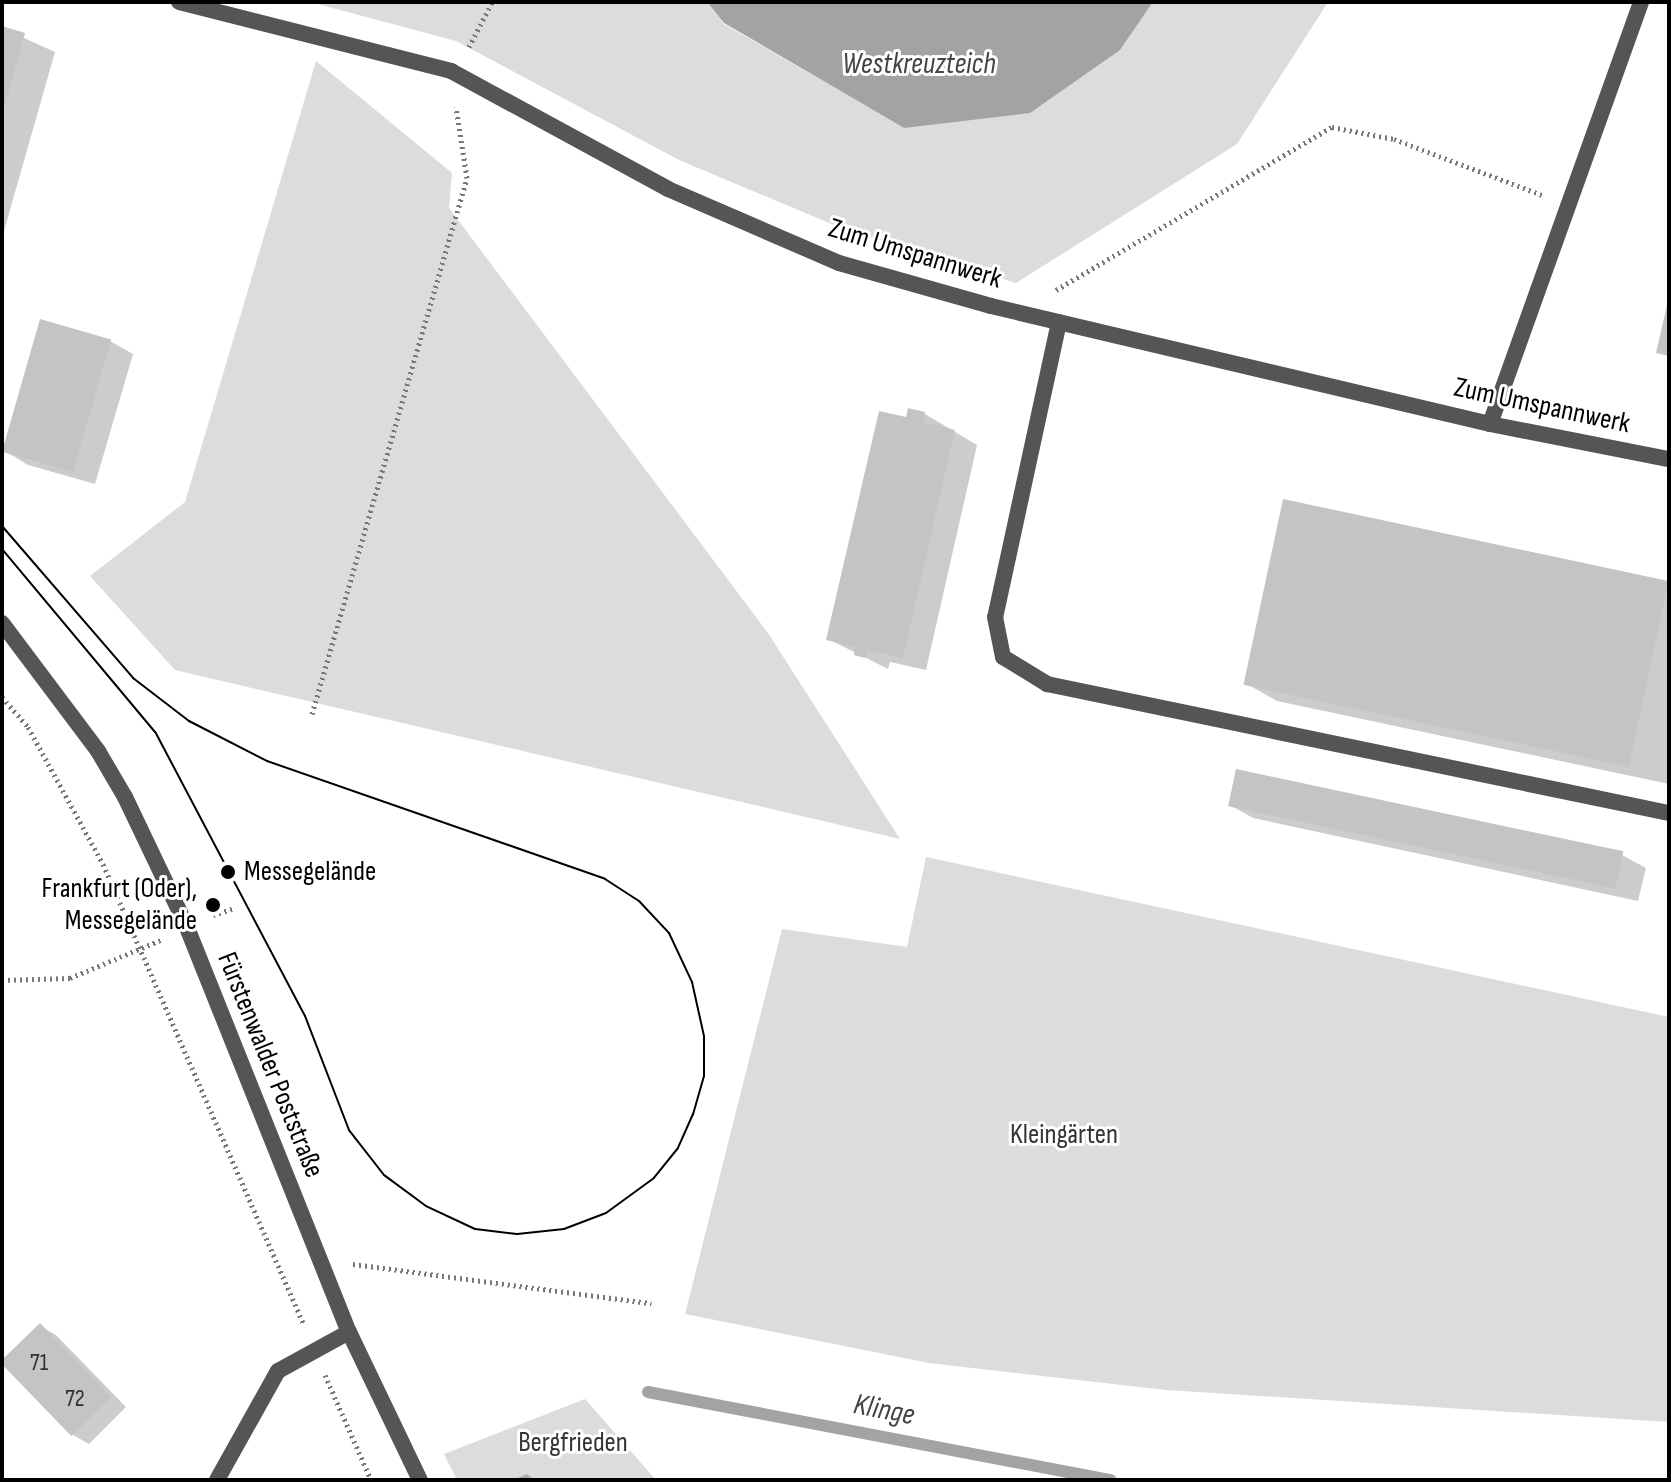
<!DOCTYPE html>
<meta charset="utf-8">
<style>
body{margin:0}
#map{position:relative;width:1671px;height:1482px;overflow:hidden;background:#fff;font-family:"Sofia Sans Condensed",sans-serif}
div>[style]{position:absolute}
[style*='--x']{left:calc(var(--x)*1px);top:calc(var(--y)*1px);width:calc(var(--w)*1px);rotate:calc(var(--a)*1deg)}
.green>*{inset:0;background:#dcdcdc}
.water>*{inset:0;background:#a3a3a3}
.shadow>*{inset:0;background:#0003}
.stream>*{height:12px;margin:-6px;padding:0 6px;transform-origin:6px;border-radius:6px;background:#a3a3a3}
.building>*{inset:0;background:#c4c4c4;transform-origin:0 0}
.path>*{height:5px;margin-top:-2.5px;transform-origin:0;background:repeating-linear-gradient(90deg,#777 0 2px,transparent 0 6px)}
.service>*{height:16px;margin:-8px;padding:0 8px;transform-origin:8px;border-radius:8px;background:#555}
.minor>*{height:16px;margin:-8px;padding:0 8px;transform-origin:8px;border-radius:8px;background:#555}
.tertiary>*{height:16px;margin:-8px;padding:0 8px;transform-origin:8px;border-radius:8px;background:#555}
.tram>*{height:2px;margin:-1px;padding:0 1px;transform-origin:1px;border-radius:1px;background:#000}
.dots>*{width:22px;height:22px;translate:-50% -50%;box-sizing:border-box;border:4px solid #fff;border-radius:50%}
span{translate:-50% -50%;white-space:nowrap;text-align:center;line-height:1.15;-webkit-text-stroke:6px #fff;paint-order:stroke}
.number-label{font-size:24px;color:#313131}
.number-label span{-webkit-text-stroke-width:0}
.street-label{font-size:28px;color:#000}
.poi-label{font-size:28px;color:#000}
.left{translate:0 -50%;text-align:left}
.right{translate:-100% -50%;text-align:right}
.park-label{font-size:28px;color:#333}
.water-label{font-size:30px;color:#444;font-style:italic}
.frame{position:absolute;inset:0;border:4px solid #000;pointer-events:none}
</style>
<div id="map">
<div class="green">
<div style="clip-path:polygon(310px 2px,707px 2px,724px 24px,904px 128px,1120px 50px,1153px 2px,1328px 2px,1237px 144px,1016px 283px,841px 228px,679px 160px,456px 41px)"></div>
<div style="clip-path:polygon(316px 61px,452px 173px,449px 208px,768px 633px,900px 839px,175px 670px,90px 576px,185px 502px)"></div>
<div style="clip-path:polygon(926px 857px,1669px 1017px,1669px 1422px,1166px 1390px,929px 1363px,685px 1314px,782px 929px,907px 947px)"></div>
<div style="clip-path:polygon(585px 1399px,656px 1480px,457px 1480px,444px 1454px)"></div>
</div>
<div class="water">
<div style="clip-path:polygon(707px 2px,1153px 2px,1120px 50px,1030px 113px,904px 128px,724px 23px)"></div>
</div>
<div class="shadow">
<div style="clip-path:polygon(2px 28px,55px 52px,2px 238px)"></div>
<div style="clip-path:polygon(110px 341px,133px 354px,95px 484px,28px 465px,5px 451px)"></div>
<div style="clip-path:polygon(925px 414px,977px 445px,926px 670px,890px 662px,888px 669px,828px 639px,907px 420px)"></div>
<div style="clip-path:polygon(1669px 582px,1669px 784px,1277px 701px,1247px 684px)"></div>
<div style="clip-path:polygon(1230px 805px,1622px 855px,1646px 868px,1638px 901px,1253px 818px)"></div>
<div style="clip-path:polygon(40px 1326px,56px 1335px,126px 1407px,89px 1444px,73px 1435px,3px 1362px)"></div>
<div style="clip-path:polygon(527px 1474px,535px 1480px,513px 1480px)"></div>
</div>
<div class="stream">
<div style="--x:648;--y:1392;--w:471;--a:10.8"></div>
</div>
<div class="building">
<div style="clip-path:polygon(2px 26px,25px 33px,3px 112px,2px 112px)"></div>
<div style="clip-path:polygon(1669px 296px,1669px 356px,1656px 353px)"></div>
<div style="left:40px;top:319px;width:74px;height:138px;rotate:16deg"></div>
<div style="clip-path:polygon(908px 408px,925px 412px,923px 422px,955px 430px,903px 658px,867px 650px,865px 658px,854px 655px,855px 647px,826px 640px,879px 411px,906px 417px)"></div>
<div style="left:1283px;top:499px;width:394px;height:190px;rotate:12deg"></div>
<div style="left:1236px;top:769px;width:396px;height:38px;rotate:12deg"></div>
<div style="left:40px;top:1323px;width:103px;height:56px;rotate:46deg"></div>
</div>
<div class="path">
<div style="--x:469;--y:47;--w:51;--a:-62.9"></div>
<div style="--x:1056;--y:290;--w:321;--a:-30.6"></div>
<div style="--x:1332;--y:127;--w:63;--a:11"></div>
<div style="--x:1394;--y:139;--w:158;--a:20.7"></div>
<div style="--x:2;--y:697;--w:40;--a:49"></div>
<div style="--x:28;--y:727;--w:156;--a:61.3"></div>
<div style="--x:103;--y:864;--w:503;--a:66.44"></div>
<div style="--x:312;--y:714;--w:558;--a:-73.87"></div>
<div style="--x:467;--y:178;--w:72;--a:-98.8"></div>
<div style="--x:213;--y:915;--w:23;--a:-18"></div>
<div style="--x:2;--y:980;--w:68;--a:-1.7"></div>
<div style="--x:70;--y:978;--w:99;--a:-22.7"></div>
<div style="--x:353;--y:1264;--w:301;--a:7.5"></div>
<div style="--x:325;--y:1375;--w:115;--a:66.3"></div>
</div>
<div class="service">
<div style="--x:1059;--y:322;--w:302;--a:102.2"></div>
<div style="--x:995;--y:617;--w:41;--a:78.7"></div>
<div style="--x:1003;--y:657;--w:52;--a:31.5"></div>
<div style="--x:1047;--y:684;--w:635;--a:11.72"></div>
<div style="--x:1490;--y:424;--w:448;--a:-70.3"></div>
</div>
<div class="minor">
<div style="--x:179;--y:2;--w:281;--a:14.2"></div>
<div style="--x:451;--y:71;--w:247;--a:28.5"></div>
<div style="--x:668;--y:189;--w:186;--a:23.4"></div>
<div style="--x:839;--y:263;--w:158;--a:15.8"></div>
<div style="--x:991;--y:306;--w:513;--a:13.3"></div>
<div style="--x:1490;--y:424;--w:182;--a:11.1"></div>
<div style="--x:217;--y:1480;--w:125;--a:-60.8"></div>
<div style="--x:278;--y:1371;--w:81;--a:-28.8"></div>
</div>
<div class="tertiary">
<div style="--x:2;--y:623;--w:160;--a:53.1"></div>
<div style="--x:98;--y:751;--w:53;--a:59.6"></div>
<div style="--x:125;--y:797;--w:142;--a:64.5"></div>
<div style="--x:186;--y:925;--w:438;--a:68.2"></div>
<div style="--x:349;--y:1332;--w:164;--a:64.4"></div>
</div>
<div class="tram">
<div style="--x:2;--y:526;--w:201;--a:49.2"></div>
<div style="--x:133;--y:678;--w:71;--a:37.5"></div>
<div style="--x:189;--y:721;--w:88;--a:27.1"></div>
<div style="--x:267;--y:761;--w:358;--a:19.2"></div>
<div style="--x:605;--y:879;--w:40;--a:32.9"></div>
<div style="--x:639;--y:901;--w:44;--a:46.8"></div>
<div style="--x:669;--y:933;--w:54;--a:64.9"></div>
<div style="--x:692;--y:982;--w:55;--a:77.5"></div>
<div style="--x:704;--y:1036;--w:40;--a:90"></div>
<div style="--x:704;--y:1076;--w:40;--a:106"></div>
<div style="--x:693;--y:1114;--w:37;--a:114"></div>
<div style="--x:678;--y:1148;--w:38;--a:129"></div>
<div style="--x:654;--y:1178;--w:59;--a:143.9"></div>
<div style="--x:606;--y:1213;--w:45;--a:159.1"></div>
<div style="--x:564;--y:1229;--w:47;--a:173.9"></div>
<div style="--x:517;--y:1234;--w:42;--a:-173.2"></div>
<div style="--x:475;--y:1229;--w:54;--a:-154.9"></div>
<div style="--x:426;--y:1206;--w:52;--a:-143.6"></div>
<div style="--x:384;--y:1175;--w:57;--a:-127.9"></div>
<div style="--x:349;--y:1130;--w:122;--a:-111.1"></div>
<div style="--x:305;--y:1016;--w:321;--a:-117.8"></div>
<div style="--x:155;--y:732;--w:239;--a:-129.9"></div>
</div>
<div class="dots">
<div style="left:228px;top:872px;background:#000"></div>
<div style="left:213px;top:905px;background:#000"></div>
</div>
<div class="number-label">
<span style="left:39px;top:1363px">71</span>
<span style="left:75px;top:1399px">72</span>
</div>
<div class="street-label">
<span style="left:915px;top:254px;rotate:17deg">Zum Umspannwerk</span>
<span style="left:1542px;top:406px;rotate:12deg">Zum Umspannwerk</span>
<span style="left:270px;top:1065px;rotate:68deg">Fürstenwalder Poststraße</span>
</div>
<div class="poi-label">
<span class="left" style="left:244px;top:872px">Messegelände</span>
<span class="right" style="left:197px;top:905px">Frankfurt (Oder),<br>Messegelände</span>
</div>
<div class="park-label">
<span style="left:1064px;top:1135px">Kleingärten</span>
<span style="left:573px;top:1443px">Bergfrieden</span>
</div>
<div class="water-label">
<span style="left:919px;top:64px">Westkreuzteich</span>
<span style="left:884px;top:1410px;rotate:11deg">Klinge</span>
</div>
<div class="frame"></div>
</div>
